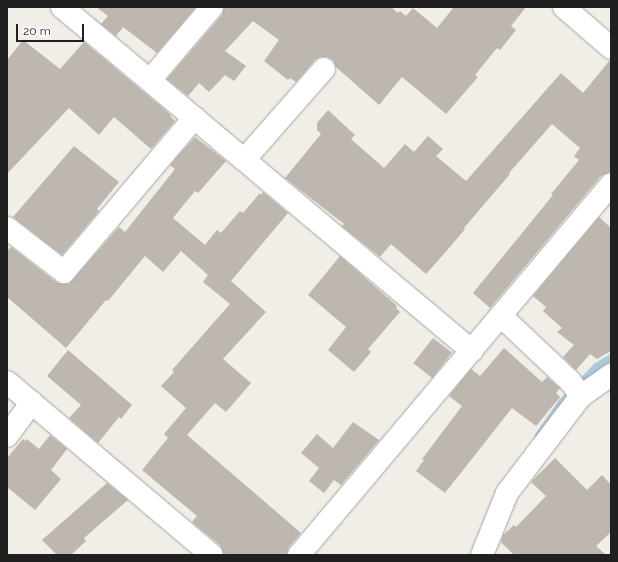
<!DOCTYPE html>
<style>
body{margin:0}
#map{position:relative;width:618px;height:562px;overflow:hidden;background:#f0eee7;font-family:Raleway,sans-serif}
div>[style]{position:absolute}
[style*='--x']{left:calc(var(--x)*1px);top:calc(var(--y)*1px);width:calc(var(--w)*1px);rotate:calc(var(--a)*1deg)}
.stream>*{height:7px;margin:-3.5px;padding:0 3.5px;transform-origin:3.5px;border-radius:3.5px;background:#aac9db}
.building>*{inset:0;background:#bdb7b0;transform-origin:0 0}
.roads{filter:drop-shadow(0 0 1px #a4a4a4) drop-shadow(0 0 1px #a4a4a4)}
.minor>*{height:22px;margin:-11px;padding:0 11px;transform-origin:11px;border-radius:11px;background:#fff}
span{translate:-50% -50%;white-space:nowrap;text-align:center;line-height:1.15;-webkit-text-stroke:3px #fff;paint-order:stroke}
.frame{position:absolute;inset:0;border:8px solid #202020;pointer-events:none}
.scale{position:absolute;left:16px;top:24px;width:68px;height:18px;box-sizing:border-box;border:2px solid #202020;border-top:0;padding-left:5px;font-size:12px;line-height:14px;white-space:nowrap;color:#202020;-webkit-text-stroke:3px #fff;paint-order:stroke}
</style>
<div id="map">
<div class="stream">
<div style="--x:538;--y:435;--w:40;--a:-55.1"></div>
<div style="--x:561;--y:402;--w:50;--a:-45.8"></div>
<div style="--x:596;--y:366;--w:17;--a:-31"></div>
</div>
<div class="building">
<div style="clip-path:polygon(96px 7px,196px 7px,157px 53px,123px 27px,116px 36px,101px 24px,108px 16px)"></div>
<div style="clip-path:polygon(224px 7px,391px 7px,398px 13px,400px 11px,406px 16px,413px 8px,437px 28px,454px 7px,526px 7px,511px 26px,516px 30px,500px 50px,497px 48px,475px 75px,478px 77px,446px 114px,402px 77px,379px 105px,336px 67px,333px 60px,327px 57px,320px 57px,315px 60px,296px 82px,290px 78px,288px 80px,264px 61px,279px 40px,253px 21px,225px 51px,246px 66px,234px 81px,225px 75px,209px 92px,199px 83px,188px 96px,167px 79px,222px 15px)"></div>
<div style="clip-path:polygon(23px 40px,60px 69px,84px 42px,171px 115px,170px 116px,175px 121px,151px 149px,114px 117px,99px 135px,69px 108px,7px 174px,7px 60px)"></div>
<div style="clip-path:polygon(610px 60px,611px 172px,601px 176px,490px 308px,473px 293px,553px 195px,551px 194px,579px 160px,574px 156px,580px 148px,552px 124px,509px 173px,510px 174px,464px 228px,465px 229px,450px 247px,426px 274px,391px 244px,380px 257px,342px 226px,344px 224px,285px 178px,321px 134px,317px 130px,317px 123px,328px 110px,355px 135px,351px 139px,384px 168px,405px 144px,414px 152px,428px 136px,443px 149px,436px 156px,466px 181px,561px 73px,583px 93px)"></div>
<div style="clip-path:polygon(195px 137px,226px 161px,198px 193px,195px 191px,173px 218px,205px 245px,217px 230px,221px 233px,240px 211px,243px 213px,260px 193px,261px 195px,263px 192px,288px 213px,231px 281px,266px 312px,223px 359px,251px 383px,226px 412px,215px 403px,187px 435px,301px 533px,289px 547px,286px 555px,224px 555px,220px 545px,192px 522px,197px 516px,142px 470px,168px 438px,164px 434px,186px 408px,161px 386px,174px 372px,172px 370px,230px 304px,203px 282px,208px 275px,181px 251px,163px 272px,145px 256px,108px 301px,106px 300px,66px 348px,7px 297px,7px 251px,11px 247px,56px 282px,63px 284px,69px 284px,119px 227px,125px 232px,175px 169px,170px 165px)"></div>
<div style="clip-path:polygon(74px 146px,119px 182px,97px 209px,99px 211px,62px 255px,13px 217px)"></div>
<div style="clip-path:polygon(599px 217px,611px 228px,611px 351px,597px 359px,590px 354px,576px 370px,563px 357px,574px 345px,557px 332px,562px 328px,543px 311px,546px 307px,533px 296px)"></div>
<div style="clip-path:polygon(340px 256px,397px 306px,396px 308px,400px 312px,368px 349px,371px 352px,354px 372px,328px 350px,346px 327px,308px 295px)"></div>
<div style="left:433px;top:338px;width:24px;height:32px;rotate:38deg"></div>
<div style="clip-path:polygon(504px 348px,542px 382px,547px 377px,560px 388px,556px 393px,560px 397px,536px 426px,512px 408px,445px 493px,416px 471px,424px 460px,422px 459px,462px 406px,449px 396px,471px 369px,480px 376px)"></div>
<div style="clip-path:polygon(68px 350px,132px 405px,121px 419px,119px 417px,98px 443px,69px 418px,81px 405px,47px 376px)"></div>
<div style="clip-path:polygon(353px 422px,379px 440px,341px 485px,334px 480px,324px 493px,309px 481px,319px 468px,301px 453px,317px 434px,333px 448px)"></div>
<div style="clip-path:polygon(50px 435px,67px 449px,51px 470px,61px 479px,35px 510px,7px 487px,7px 458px,23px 439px,25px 441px,27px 439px,39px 449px)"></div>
<div style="clip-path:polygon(555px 458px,587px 490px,602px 475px,611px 485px,611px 532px,596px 546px,606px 555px,514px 555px,501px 542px,503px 535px,514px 525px,516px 527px,546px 496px,531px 482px)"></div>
<div style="clip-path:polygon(107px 483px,128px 500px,84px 538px,86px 541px,71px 555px,57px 555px,42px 540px)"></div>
</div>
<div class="roads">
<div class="minor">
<div style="--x:62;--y:7;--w:535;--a:40"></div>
<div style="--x:564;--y:7;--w:62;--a:41.1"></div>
<div style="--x:150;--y:80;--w:96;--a:-49.7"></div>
<div style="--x:244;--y:160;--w:121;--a:-48.7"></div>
<div style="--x:7;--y:228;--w:72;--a:37.7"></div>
<div style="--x:64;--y:272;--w:202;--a:-49.8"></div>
<div style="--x:501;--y:316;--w:95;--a:43.3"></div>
<div style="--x:570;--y:381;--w:19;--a:54"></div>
<div style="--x:7;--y:382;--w:268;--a:40.2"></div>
<div style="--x:7;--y:436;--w:42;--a:-53.7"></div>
<div style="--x:299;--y:555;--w:485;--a:-49.9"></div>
<div style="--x:482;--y:555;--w:67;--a:-68"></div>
<div style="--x:507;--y:493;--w:122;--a:-52.7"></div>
<div style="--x:581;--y:396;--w:37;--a:-35"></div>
</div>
</div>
<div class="frame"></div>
<div class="scale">20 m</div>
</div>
